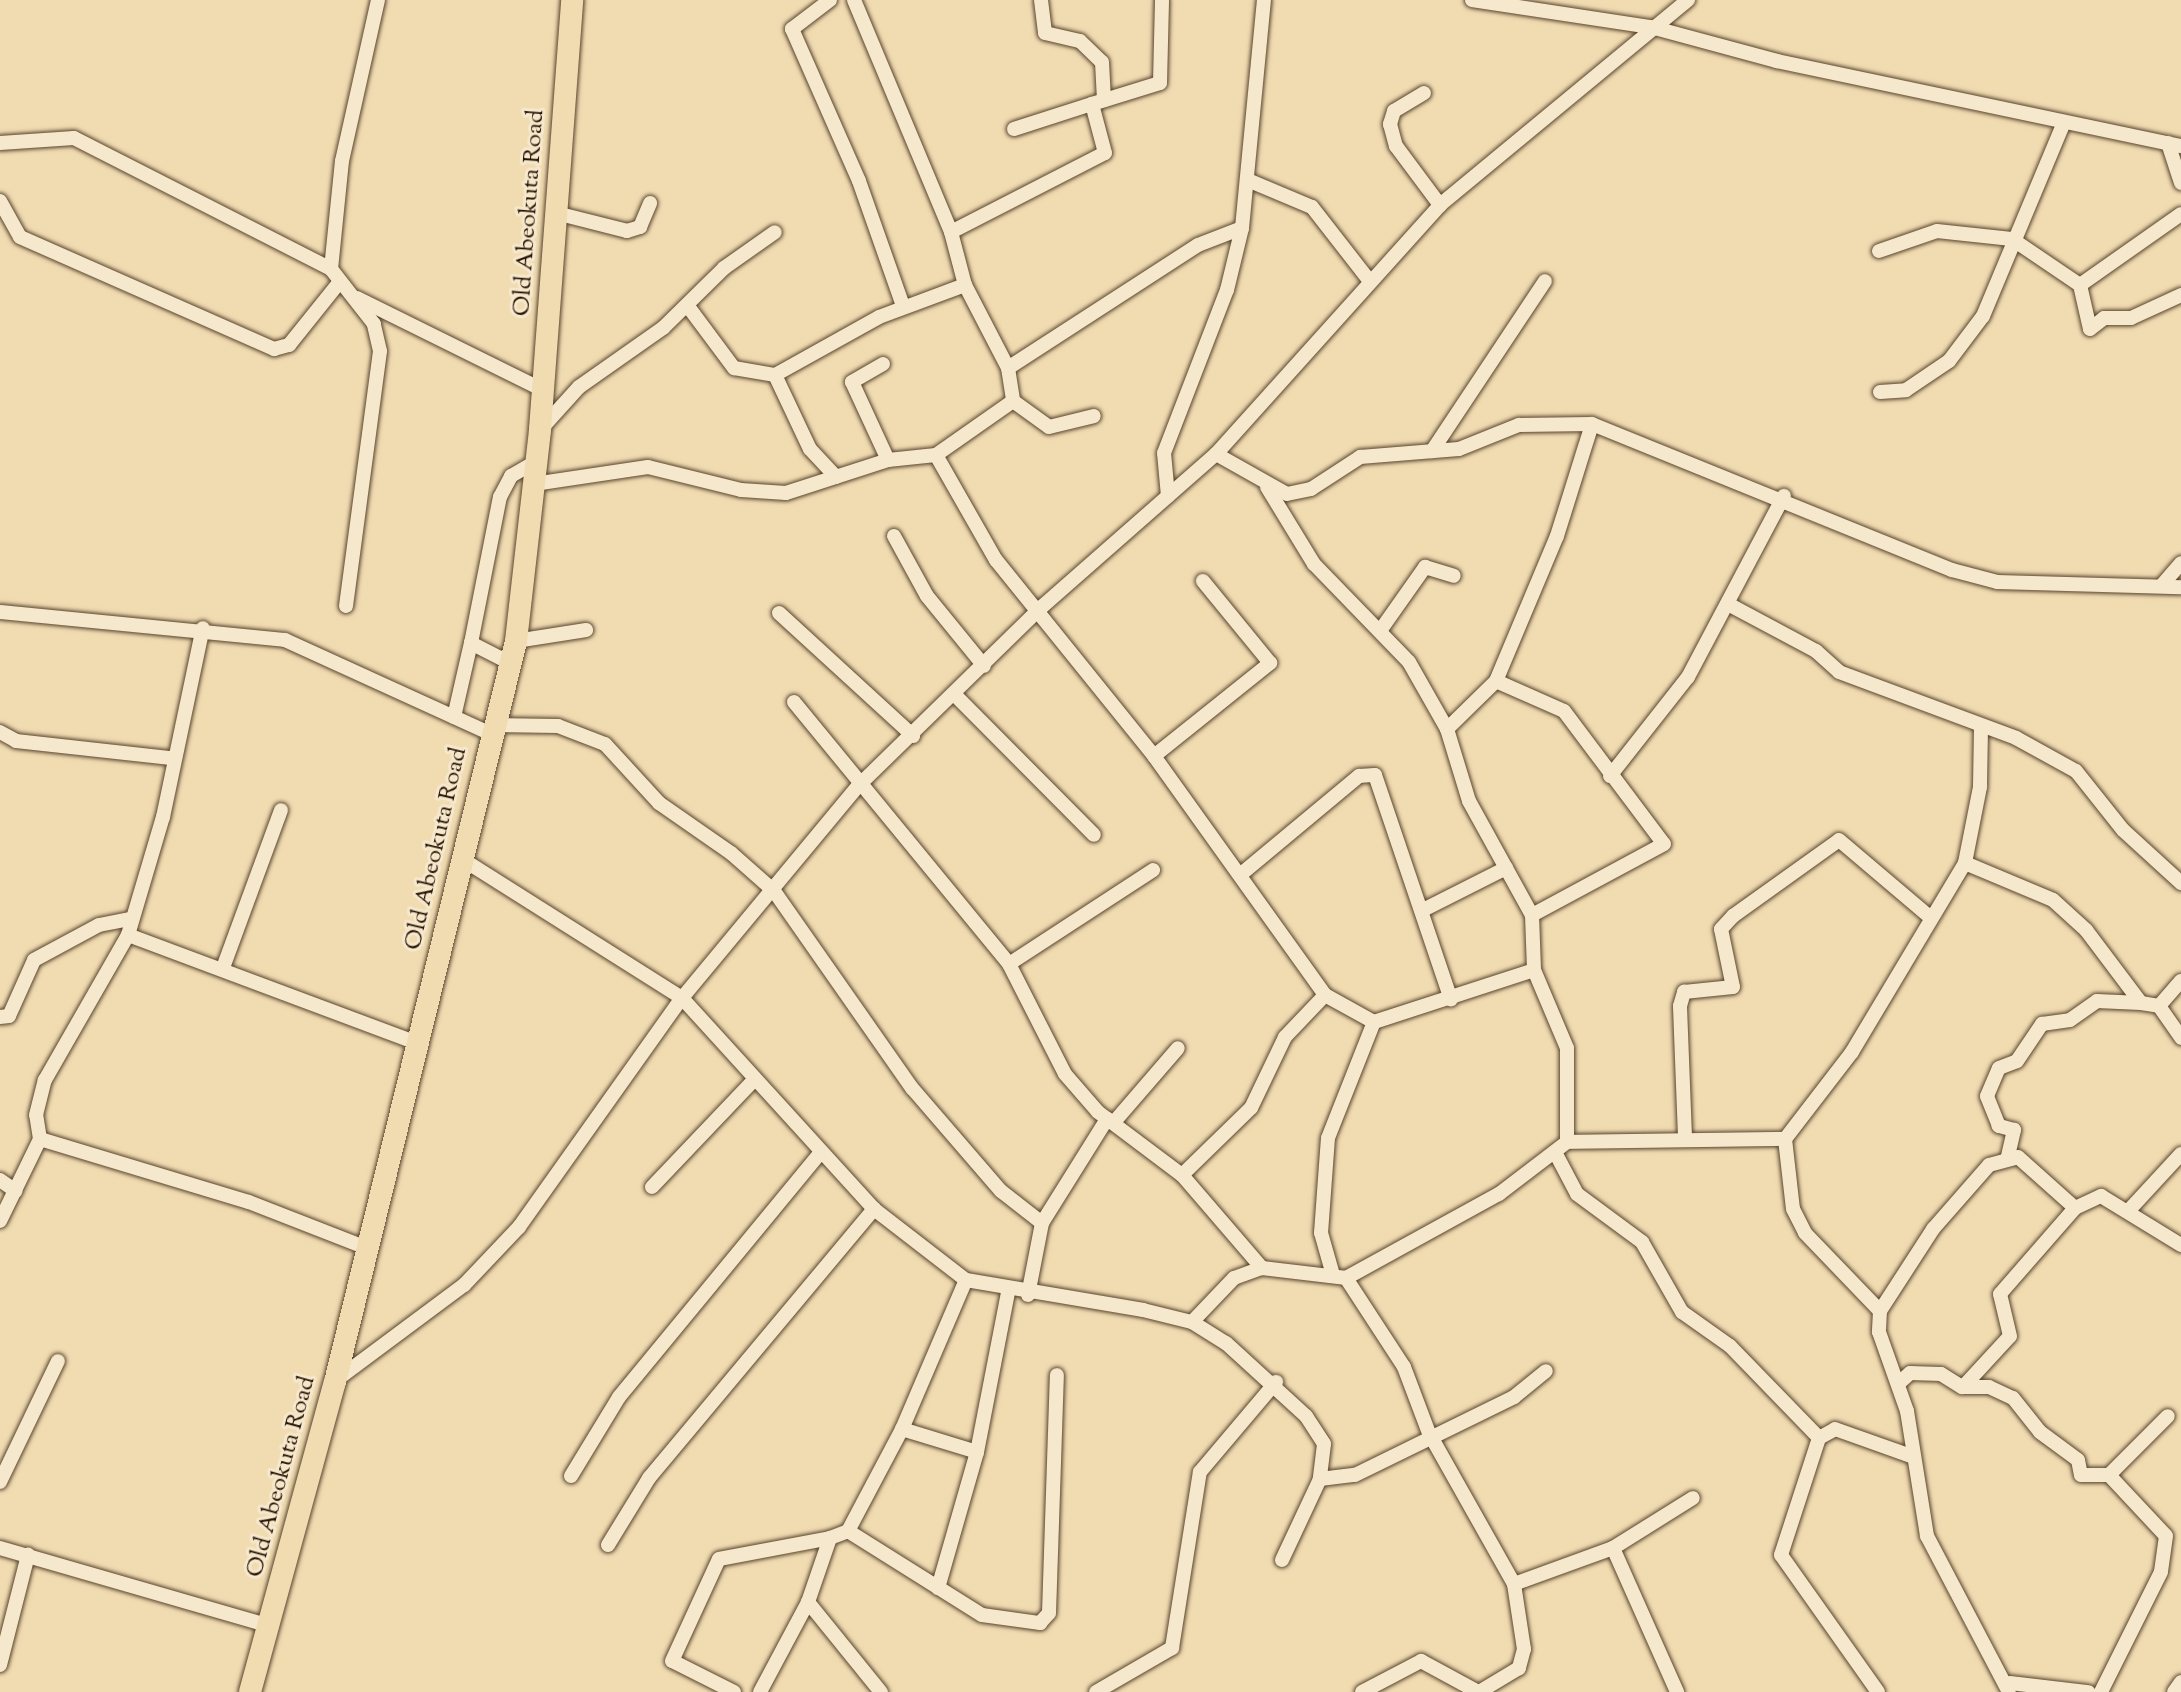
<!DOCTYPE html>
<style>
body{margin:0}
#map{position:relative;width:2181px;height:1692px;overflow:hidden;background:#f1dcb2;font-family:"Sorts Mill Goudy",serif}
div>[style]{position:absolute}
[style*='--x']{left:calc(var(--x)*1px);top:calc(var(--y)*1px);width:calc(var(--w)*1px);rotate:calc(var(--a)*1deg)}
.roads{filter:drop-shadow(0 0 2px #58442c) drop-shadow(0 0 2px #58442c)}
.minor>*{height:14px;margin:-7px;padding:0 7px;transform-origin:7px;border-radius:7px;background:#f6e8cd}
.highway>*{height:22px;margin:-11px;padding:0 11px;transform-origin:11px;border-radius:11px;background:#f1dcb2}
span{translate:-50% -50%;white-space:nowrap;text-align:center;line-height:1.15;-webkit-text-stroke:6px #f6e8cd;paint-order:stroke}
.street-label{font-size:24px;color:#251100}
</style>
<div id="map">
<div class="roads">
<div class="minor">
<div style="--x:830;--y:0;--w:48;--a:142.7"></div>
<div style="--x:792;--y:29;--w:166;--a:66.2"></div>
<div style="--x:859;--y:181;--w:133;--a:70.6"></div>
<div style="--x:854;--y:0;--w:251;--a:67.3"></div>
<div style="--x:951;--y:232;--w:55;--a:75.2"></div>
<div style="--x:965;--y:285;--w:93;--a:62.6"></div>
<div style="--x:1008;--y:368;--w:33;--a:81"></div>
<div style="--x:1013;--y:401;--w:44;--a:35.8"></div>
<div style="--x:1049;--y:427;--w:46;--a:-13.7"></div>
<div style="--x:1041;--y:0;--w:33;--a:83"></div>
<div style="--x:1045;--y:33;--w:36;--a:13"></div>
<div style="--x:1080;--y:41;--w:30;--a:44"></div>
<div style="--x:1102;--y:62;--w:38;--a:87"></div>
<div style="--x:1472;--y:0;--w:181;--a:8.6"></div>
<div style="--x:1651;--y:27;--w:131;--a:15.1"></div>
<div style="--x:1777;--y:61;--w:413;--a:11.9"></div>
<div style="--x:1424;--y:93;--w:35;--a:149"></div>
<div style="--x:1394;--y:111;--w:14;--a:107"></div>
<div style="--x:1390;--y:124;--w:23;--a:75"></div>
<div style="--x:1396;--y:146;--w:74;--a:53.3"></div>
<div style="--x:1014;--y:129;--w:82;--a:-17.8"></div>
<div style="--x:0;--y:143;--w:74;--a:-3.9"></div>
<div style="--x:74;--y:138;--w:288;--a:27"></div>
<div style="--x:2168;--y:143;--w:42;--a:72"></div>
<div style="--x:1250;--y:181;--w:67;--a:22.8"></div>
<div style="--x:1312;--y:207;--w:91;--a:52.1"></div>
<div style="--x:0;--y:201;--w:41;--a:60.9"></div>
<div style="--x:20;--y:237;--w:278;--a:23.8"></div>
<div style="--x:274;--y:349;--w:16;--a:-15"></div>
<div style="--x:289;--y:345;--w:78;--a:-51.2"></div>
<div style="--x:556;--y:213;--w:73;--a:14.2"></div>
<div style="--x:627;--y:231;--w:14;--a:-17"></div>
<div style="--x:640;--y:227;--w:26;--a:-67"></div>
<div style="--x:951;--y:232;--w:173;--a:-27.2"></div>
<div style="--x:1105;--y:153;--w:51;--a:-104.9"></div>
<div style="--x:1092;--y:104;--w:71;--a:-17.2"></div>
<div style="--x:1160;--y:83;--w:83;--a:-88.6"></div>
<div style="--x:1879;--y:251;--w:61;--a:-19"></div>
<div style="--x:1937;--y:231;--w:75;--a:6.1"></div>
<div style="--x:2012;--y:239;--w:82;--a:34.1"></div>
<div style="--x:2080;--y:285;--w:45;--a:77.2"></div>
<div style="--x:2090;--y:329;--w:18;--a:-38"></div>
<div style="--x:2104;--y:318;--w:27;--a:0"></div>
<div style="--x:2131;--y:318;--w:55;--a:-24.7"></div>
<div style="--x:2080;--y:285;--w:123;--a:-35.1"></div>
<div style="--x:357;--y:298;--w:208;--a:26.3"></div>
<div style="--x:687;--y:305;--w:79;--a:53.3"></div>
<div style="--x:734;--y:368;--w:42;--a:9.7"></div>
<div style="--x:775;--y:375;--w:119;--a:-29.1"></div>
<div style="--x:879;--y:317;--w:92;--a:-20.4"></div>
<div style="--x:883;--y:364;--w:36;--a:150"></div>
<div style="--x:852;--y:382;--w:86;--a:65.2"></div>
<div style="--x:1008;--y:368;--w:226;--a:-32.9"></div>
<div style="--x:1198;--y:245;--w:47;--a:-21.1"></div>
<div style="--x:775;--y:375;--w:82;--a:64.7"></div>
<div style="--x:810;--y:449;--w:38;--a:47"></div>
<div style="--x:1880;--y:392;--w:26;--a:-4"></div>
<div style="--x:1906;--y:390;--w:52;--a:-34"></div>
<div style="--x:1949;--y:361;--w:56;--a:-52.9"></div>
<div style="--x:1983;--y:316;--w:210;--a:-67.3"></div>
<div style="--x:541;--y:429;--w:57;--a:-47.9"></div>
<div style="--x:579;--y:387;--w:103;--a:-35.1"></div>
<div style="--x:663;--y:328;--w:86;--a:-44.5"></div>
<div style="--x:724;--y:268;--w:62;--a:-35.2"></div>
<div style="--x:1432;--y:451;--w:204;--a:-56.4"></div>
<div style="--x:1216;--y:454;--w:81;--a:29.4"></div>
<div style="--x:1287;--y:494;--w:25;--a:-12"></div>
<div style="--x:1311;--y:489;--w:59;--a:-33.1"></div>
<div style="--x:1360;--y:457;--w:99;--a:-4.6"></div>
<div style="--x:1459;--y:449;--w:65;--a:-21.8"></div>
<div style="--x:1519;--y:425;--w:73;--a:-0.8"></div>
<div style="--x:1592;--y:424;--w:388;--a:22.1"></div>
<div style="--x:1952;--y:570;--w:47;--a:14.9"></div>
<div style="--x:1997;--y:582;--w:184;--a:1.6"></div>
<div style="--x:936;--y:455;--w:121;--a:60.3"></div>
<div style="--x:996;--y:560;--w:252;--a:51.1"></div>
<div style="--x:1154;--y:756;--w:294;--a:54.4"></div>
<div style="--x:1325;--y:995;--w:56;--a:28.9"></div>
<div style="--x:1374;--y:1022;--w:168;--a:-18"></div>
<div style="--x:534;--y:484;--w:115;--a:-8.5"></div>
<div style="--x:648;--y:467;--w:96;--a:13.9"></div>
<div style="--x:741;--y:490;--w:45;--a:3.8"></div>
<div style="--x:786;--y:493;--w:107;--a:-17.9"></div>
<div style="--x:888;--y:460;--w:48;--a:-5.9"></div>
<div style="--x:936;--y:455;--w:94;--a:-35"></div>
<div style="--x:1267;--y:487;--w:90;--a:58.6"></div>
<div style="--x:1314;--y:564;--w:136;--a:45.9"></div>
<div style="--x:1409;--y:662;--w:77;--a:60.4"></div>
<div style="--x:1447;--y:729;--w:75;--a:73"></div>
<div style="--x:1469;--y:801;--w:130;--a:61.1"></div>
<div style="--x:1532;--y:915;--w:55;--a:87.9"></div>
<div style="--x:1534;--y:970;--w:85;--a:67.1"></div>
<div style="--x:1567;--y:1048;--w:94;--a:90"></div>
<div style="--x:1168;--y:496;--w:43;--a:-95.3"></div>
<div style="--x:1164;--y:453;--w:175;--a:-68.9"></div>
<div style="--x:1227;--y:290;--w:64;--a:-76.4"></div>
<div style="--x:1242;--y:228;--w:229;--a:-84.5"></div>
<div style="--x:894;--y:536;--w:68;--a:61.2"></div>
<div style="--x:927;--y:596;--w:90;--a:50.8"></div>
<div style="--x:2162;--y:585;--w:29;--a:-49"></div>
<div style="--x:1728;--y:604;--w:100;--a:28.1"></div>
<div style="--x:1816;--y:651;--w:31;--a:42"></div>
<div style="--x:1839;--y:672;--w:189;--a:20.4"></div>
<div style="--x:2016;--y:738;--w:68;--a:28.8"></div>
<div style="--x:2076;--y:771;--w:75;--a:51.5"></div>
<div style="--x:2123;--y:830;--w:79;--a:42.4"></div>
<div style="--x:346;--y:606;--w:257;--a:-82.4"></div>
<div style="--x:380;--y:351;--w:28;--a:-103"></div>
<div style="--x:374;--y:324;--w:70;--a:-128"></div>
<div style="--x:331;--y:269;--w:109;--a:-84.2"></div>
<div style="--x:342;--y:161;--w:165;--a:-77.4"></div>
<div style="--x:0;--y:612;--w:286;--a:5.6"></div>
<div style="--x:285;--y:640;--w:226;--a:24.5"></div>
<div style="--x:779;--y:613;--w:182;--a:42.5"></div>
<div style="--x:1382;--y:628;--w:75;--a:-54.8"></div>
<div style="--x:1425;--y:567;--w:30;--a:17"></div>
<div style="--x:516;--y:641;--w:71;--a:-8.9"></div>
<div style="--x:510;--y:663;--w:44;--a:-152.9"></div>
<div style="--x:471;--y:643;--w:149;--a:-78.8"></div>
<div style="--x:500;--y:497;--w:24;--a:-62"></div>
<div style="--x:511;--y:476;--w:30;--a:-30"></div>
<div style="--x:1496;--y:681;--w:74;--a:23.8"></div>
<div style="--x:1564;--y:711;--w:166;--a:53.1"></div>
<div style="--x:1664;--y:844;--w:150;--a:151.7"></div>
<div style="--x:955;--y:695;--w:197;--a:45.2"></div>
<div style="--x:794;--y:702;--w:339;--a:50.6"></div>
<div style="--x:1009;--y:964;--w:123;--a:63"></div>
<div style="--x:1065;--y:1074;--w:50;--a:49"></div>
<div style="--x:1098;--y:1112;--w:105;--a:36.9"></div>
<div style="--x:1182;--y:1175;--w:123;--a:49.3"></div>
<div style="--x:1262;--y:1268;--w:85;--a:6.8"></div>
<div style="--x:1346;--y:1278;--w:175;--a:-28.8"></div>
<div style="--x:1499;--y:1194;--w:86;--a:-37.4"></div>
<div style="--x:1567;--y:1142;--w:218;--a:-0.8"></div>
<div style="--x:454;--y:717;--w:76;--a:-77.1"></div>
<div style="--x:492;--y:725;--w:66;--a:0.9"></div>
<div style="--x:558;--y:726;--w:50;--a:21"></div>
<div style="--x:605;--y:744;--w:80;--a:47.5"></div>
<div style="--x:659;--y:803;--w:88;--a:34.8"></div>
<div style="--x:731;--y:853;--w:57;--a:41.5"></div>
<div style="--x:774;--y:891;--w:241;--a:55"></div>
<div style="--x:912;--y:1088;--w:136;--a:49.2"></div>
<div style="--x:1001;--y:1191;--w:52;--a:38"></div>
<div style="--x:1981;--y:728;--w:59;--a:91"></div>
<div style="--x:1980;--y:787;--w:77;--a:101.2"></div>
<div style="--x:1965;--y:863;--w:220;--a:120.9"></div>
<div style="--x:1852;--y:1052;--w:110;--a:127.6"></div>
<div style="--x:1785;--y:1139;--w:70;--a:83.5"></div>
<div style="--x:1793;--y:1209;--w:27;--a:63"></div>
<div style="--x:1805;--y:1233;--w:108;--a:46.1"></div>
<div style="--x:1880;--y:1311;--w:21;--a:93"></div>
<div style="--x:1879;--y:1332;--w:84;--a:70.5"></div>
<div style="--x:1907;--y:1411;--w:127;--a:80.9"></div>
<div style="--x:1927;--y:1536;--w:176;--a:62.3"></div>
<div style="--x:1447;--y:729;--w:69;--a:-44.4"></div>
<div style="--x:1496;--y:681;--w:157;--a:-67.2"></div>
<div style="--x:1557;--y:536;--w:117;--a:-72.6"></div>
<div style="--x:0;--y:732;--w:18;--a:29"></div>
<div style="--x:16;--y:741;--w:156;--a:6.3"></div>
<div style="--x:1154;--y:756;--w:149;--a:-38.7"></div>
<div style="--x:1270;--y:663;--w:106;--a:-129.3"></div>
<div style="--x:1610;--y:776;--w:126;--a:-51.8"></div>
<div style="--x:1688;--y:677;--w:205;--a:-62.1"></div>
<div style="--x:462;--y:859;--w:260;--a:32.3"></div>
<div style="--x:682;--y:998;--w:285;--a:47.7"></div>
<div style="--x:874;--y:1209;--w:116;--a:37.7"></div>
<div style="--x:966;--y:1280;--w:180;--a:9.6"></div>
<div style="--x:1143;--y:1310;--w:50;--a:13.8"></div>
<div style="--x:1192;--y:1322;--w:40;--a:32"></div>
<div style="--x:1226;--y:1343;--w:108;--a:42.4"></div>
<div style="--x:1306;--y:1416;--w:33;--a:57"></div>
<div style="--x:1324;--y:1444;--w:35;--a:97"></div>
<div style="--x:1965;--y:863;--w:95;--a:22.8"></div>
<div style="--x:2053;--y:900;--w:45;--a:42.3"></div>
<div style="--x:2086;--y:930;--w:91;--a:53"></div>
<div style="--x:2141;--y:1003;--w:18;--a:9"></div>
<div style="--x:2159;--y:1006;--w:39;--a:55"></div>
<div style="--x:1240;--y:875;--w:155;--a:-39.8"></div>
<div style="--x:1359;--y:776;--w:16;--a:-4"></div>
<div style="--x:1375;--y:775;--w:237;--a:71.3"></div>
<div style="--x:1425;--y:909;--w:91;--a:-26.8"></div>
<div style="--x:128;--y:935;--w:309;--a:20.5"></div>
<div style="--x:1009;--y:964;--w:172;--a:-33.1"></div>
<div style="--x:224;--y:965;--w:165;--a:-69.8"></div>
<div style="--x:2159;--y:1006;--w:33;--a:-49"></div>
<div style="--x:0;--y:1017;--w:9;--a:-6"></div>
<div style="--x:9;--y:1016;--w:61;--a:-65.9"></div>
<div style="--x:34;--y:960;--w:74;--a:-28.3"></div>
<div style="--x:99;--y:925;--w:32;--a:-11"></div>
<div style="--x:1115;--y:1121;--w:96;--a:-49.2"></div>
<div style="--x:1685;--y:1137;--w:131;--a:-92.2"></div>
<div style="--x:1680;--y:1006;--w:15;--a:-74"></div>
<div style="--x:1684;--y:992;--w:49;--a:-5.8"></div>
<div style="--x:1733;--y:987;--w:59;--a:-101.7"></div>
<div style="--x:1721;--y:929;--w:18;--a:-47"></div>
<div style="--x:1733;--y:916;--w:130;--a:-35.6"></div>
<div style="--x:1839;--y:840;--w:121;--a:40.3"></div>
<div style="--x:40;--y:1139;--w:218;--a:16.8"></div>
<div style="--x:249;--y:1202;--w:127;--a:21.3"></div>
<div style="--x:1557;--y:1156;--w:43;--a:62.2"></div>
<div style="--x:1577;--y:1194;--w:81;--a:36.4"></div>
<div style="--x:1642;--y:1242;--w:81;--a:60.3"></div>
<div style="--x:1682;--y:1312;--w:59;--a:35.3"></div>
<div style="--x:1730;--y:1346;--w:128;--a:45.9"></div>
<div style="--x:1819;--y:1438;--w:18;--a:-29"></div>
<div style="--x:1835;--y:1429;--w:81;--a:19.6"></div>
<div style="--x:2008;--y:1156;--w:27;--a:-77"></div>
<div style="--x:2014;--y:1130;--w:16;--a:-165"></div>
<div style="--x:1999;--y:1126;--w:32;--a:-112"></div>
<div style="--x:1987;--y:1096;--w:30;--a:-67"></div>
<div style="--x:1999;--y:1068;--w:19;--a:-21"></div>
<div style="--x:2017;--y:1061;--w:45;--a:-56"></div>
<div style="--x:2042;--y:1024;--w:28;--a:-8"></div>
<div style="--x:2070;--y:1020;--w:33;--a:-35"></div>
<div style="--x:2097;--y:1001;--w:44;--a:2.6"></div>
<div style="--x:1182;--y:1175;--w:96;--a:-44.2"></div>
<div style="--x:1251;--y:1108;--w:79;--a:-64.4"></div>
<div style="--x:1285;--y:1037;--w:58;--a:-46.4"></div>
<div style="--x:0;--y:1180;--w:19;--a:35"></div>
<div style="--x:652;--y:1187;--w:145;--a:-46.4"></div>
<div style="--x:2130;--y:1209;--w:75;--a:-47.2"></div>
<div style="--x:0;--y:1221;--w:91;--a:-64"></div>
<div style="--x:40;--y:1139;--w:24;--a:-99"></div>
<div style="--x:36;--y:1115;--w:36;--a:-76"></div>
<div style="--x:45;--y:1080;--w:167;--a:-60.2"></div>
<div style="--x:128;--y:935;--w:123;--a:-73.5"></div>
<div style="--x:163;--y:817;--w:193;--a:-78.1"></div>
<div style="--x:1333;--y:1275;--w:44;--a:-105.9"></div>
<div style="--x:1321;--y:1233;--w:95;--a:-85.8"></div>
<div style="--x:1328;--y:1138;--w:125;--a:-68.4"></div>
<div style="--x:1346;--y:1278;--w:106;--a:56.9"></div>
<div style="--x:1404;--y:1367;--w:71;--a:69.3"></div>
<div style="--x:1429;--y:1433;--w:173;--a:60.6"></div>
<div style="--x:1514;--y:1584;--w:66;--a:81.3"></div>
<div style="--x:1524;--y:1649;--w:20;--a:105"></div>
<div style="--x:1519;--y:1668;--w:47;--a:149"></div>
<div style="--x:1028;--y:1295;--w:73;--a:-79"></div>
<div style="--x:1042;--y:1223;--w:123;--a:-58"></div>
<div style="--x:1880;--y:1311;--w:98;--a:-57.1"></div>
<div style="--x:1933;--y:1229;--w:85;--a:-48.8"></div>
<div style="--x:1989;--y:1165;--w:30;--a:-15"></div>
<div style="--x:2018;--y:1157;--w:76;--a:41.8"></div>
<div style="--x:1192;--y:1322;--w:61;--a:-46.3"></div>
<div style="--x:1234;--y:1278;--w:30;--a:-20"></div>
<div style="--x:335;--y:1381;--w:161;--a:-36.7"></div>
<div style="--x:464;--y:1285;--w:80;--a:-46.5"></div>
<div style="--x:519;--y:1227;--w:281;--a:-54.6"></div>
<div style="--x:682;--y:998;--w:277;--a:-50.3"></div>
<div style="--x:859;--y:785;--w:248;--a:-44.3"></div>
<div style="--x:1036;--y:612;--w:240;--a:-41.3"></div>
<div style="--x:1216;--y:454;--w:335;--a:-48"></div>
<div style="--x:1440;--y:205;--w:322;--a:-39.6"></div>
<div style="--x:1899;--y:1383;--w:15;--a:-42"></div>
<div style="--x:1910;--y:1373;--w:31;--a:2"></div>
<div style="--x:1941;--y:1374;--w:25;--a:32"></div>
<div style="--x:1962;--y:1387;--w:27;--a:0"></div>
<div style="--x:1989;--y:1387;--w:26;--a:25"></div>
<div style="--x:2013;--y:1398;--w:43;--a:51.5"></div>
<div style="--x:2040;--y:1432;--w:47;--a:36.4"></div>
<div style="--x:2078;--y:1460;--w:15;--a:79"></div>
<div style="--x:2081;--y:1475;--w:28;--a:0"></div>
<div style="--x:2109;--y:1475;--w:83;--a:46.9"></div>
<div style="--x:2166;--y:1536;--w:36;--a:98"></div>
<div style="--x:2161;--y:1572;--w:134;--a:116.6"></div>
<div style="--x:1963;--y:1387;--w:69;--a:-47.3"></div>
<div style="--x:2010;--y:1336;--w:43;--a:-103.4"></div>
<div style="--x:2000;--y:1294;--w:114;--a:-48.9"></div>
<div style="--x:2075;--y:1208;--w:29;--a:-25"></div>
<div style="--x:2101;--y:1196;--w:94;--a:31.5"></div>
<div style="--x:902;--y:1429;--w:78;--a:17"></div>
<div style="--x:1819;--y:1438;--w:123;--a:108"></div>
<div style="--x:1781;--y:1555;--w:168;--a:54.7"></div>
<div style="--x:2109;--y:1475;--w:83;--a:-45"></div>
<div style="--x:571;--y:1476;--w:92;--a:-58.7"></div>
<div style="--x:619;--y:1397;--w:318;--a:-50.5"></div>
<div style="--x:0;--y:1482;--w:134;--a:-64.4"></div>
<div style="--x:848;--y:1531;--w:158;--a:32.1"></div>
<div style="--x:982;--y:1615;--w:59;--a:7.9"></div>
<div style="--x:1040;--y:1623;--w:13;--a:-48"></div>
<div style="--x:1049;--y:1613;--w:238;--a:-88.1"></div>
<div style="--x:608;--y:1545;--w:79;--a:-58.5"></div>
<div style="--x:649;--y:1478;--w:351;--a:-50.1"></div>
<div style="--x:0;--y:1548;--w:281;--a:16.1"></div>
<div style="--x:1613;--y:1548;--w:158;--a:66"></div>
<div style="--x:1282;--y:1560;--w:89;--a:-64.9"></div>
<div style="--x:1320;--y:1479;--w:35;--a:-7"></div>
<div style="--x:1355;--y:1475;--w:177;--a:-26.1"></div>
<div style="--x:1514;--y:1397;--w:41;--a:-39.1"></div>
<div style="--x:1514;--y:1584;--w:105;--a:-20"></div>
<div style="--x:1613;--y:1548;--w:94;--a:-32"></div>
<div style="--x:938;--y:1588;--w:141;--a:-74"></div>
<div style="--x:977;--y:1452;--w:162;--a:-79"></div>
<div style="--x:808;--y:1602;--w:116;--a:51"></div>
<div style="--x:0;--y:1665;--w:114;--a:-75.7"></div>
<div style="--x:2010;--y:1683;--w:79;--a:6.6"></div>
<div style="--x:734;--y:1692;--w:69;--a:-153.4"></div>
<div style="--x:672;--y:1661;--w:112;--a:-65.3"></div>
<div style="--x:719;--y:1559;--w:113;--a:-10.7"></div>
<div style="--x:760;--y:1692;--w:102;--a:-61.9"></div>
<div style="--x:808;--y:1602;--w:68;--a:-71"></div>
<div style="--x:830;--y:1538;--w:19;--a:-21"></div>
<div style="--x:848;--y:1531;--w:115;--a:-62.1"></div>
<div style="--x:902;--y:1429;--w:162;--a:-66.8"></div>
<div style="--x:1096;--y:1692;--w:88;--a:-30.1"></div>
<div style="--x:1172;--y:1648;--w:178;--a:-81"></div>
<div style="--x:1200;--y:1472;--w:118;--a:-49.8"></div>
<div style="--x:1362;--y:1692;--w:67;--a:-27.7"></div>
<div style="--x:1421;--y:1661;--w:65;--a:28.5"></div>
<div style="--x:2174;--y:1692;--w:12;--a:-55"></div>
</div>
<div class="highway">
<div style="--x:250;--y:1692;--w:321;--a:-74.7"></div>
<div style="--x:335;--y:1382;--w:763;--a:-76.27"></div>
<div style="--x:516;--y:641;--w:213;--a:-83.5"></div>
<div style="--x:540;--y:429;--w:430;--a:-85.7"></div>
</div>
</div>
<div class="street-label">
<span style="left:530px;top:213px;rotate:-86deg">Old Abeokuta Road</span>
<span style="left:437px;top:849px;rotate:-77deg">Old Abeokuta Road</span>
<span style="left:282px;top:1477px;rotate:-75deg">Old Abeokuta Road</span>
</div>
</div>
